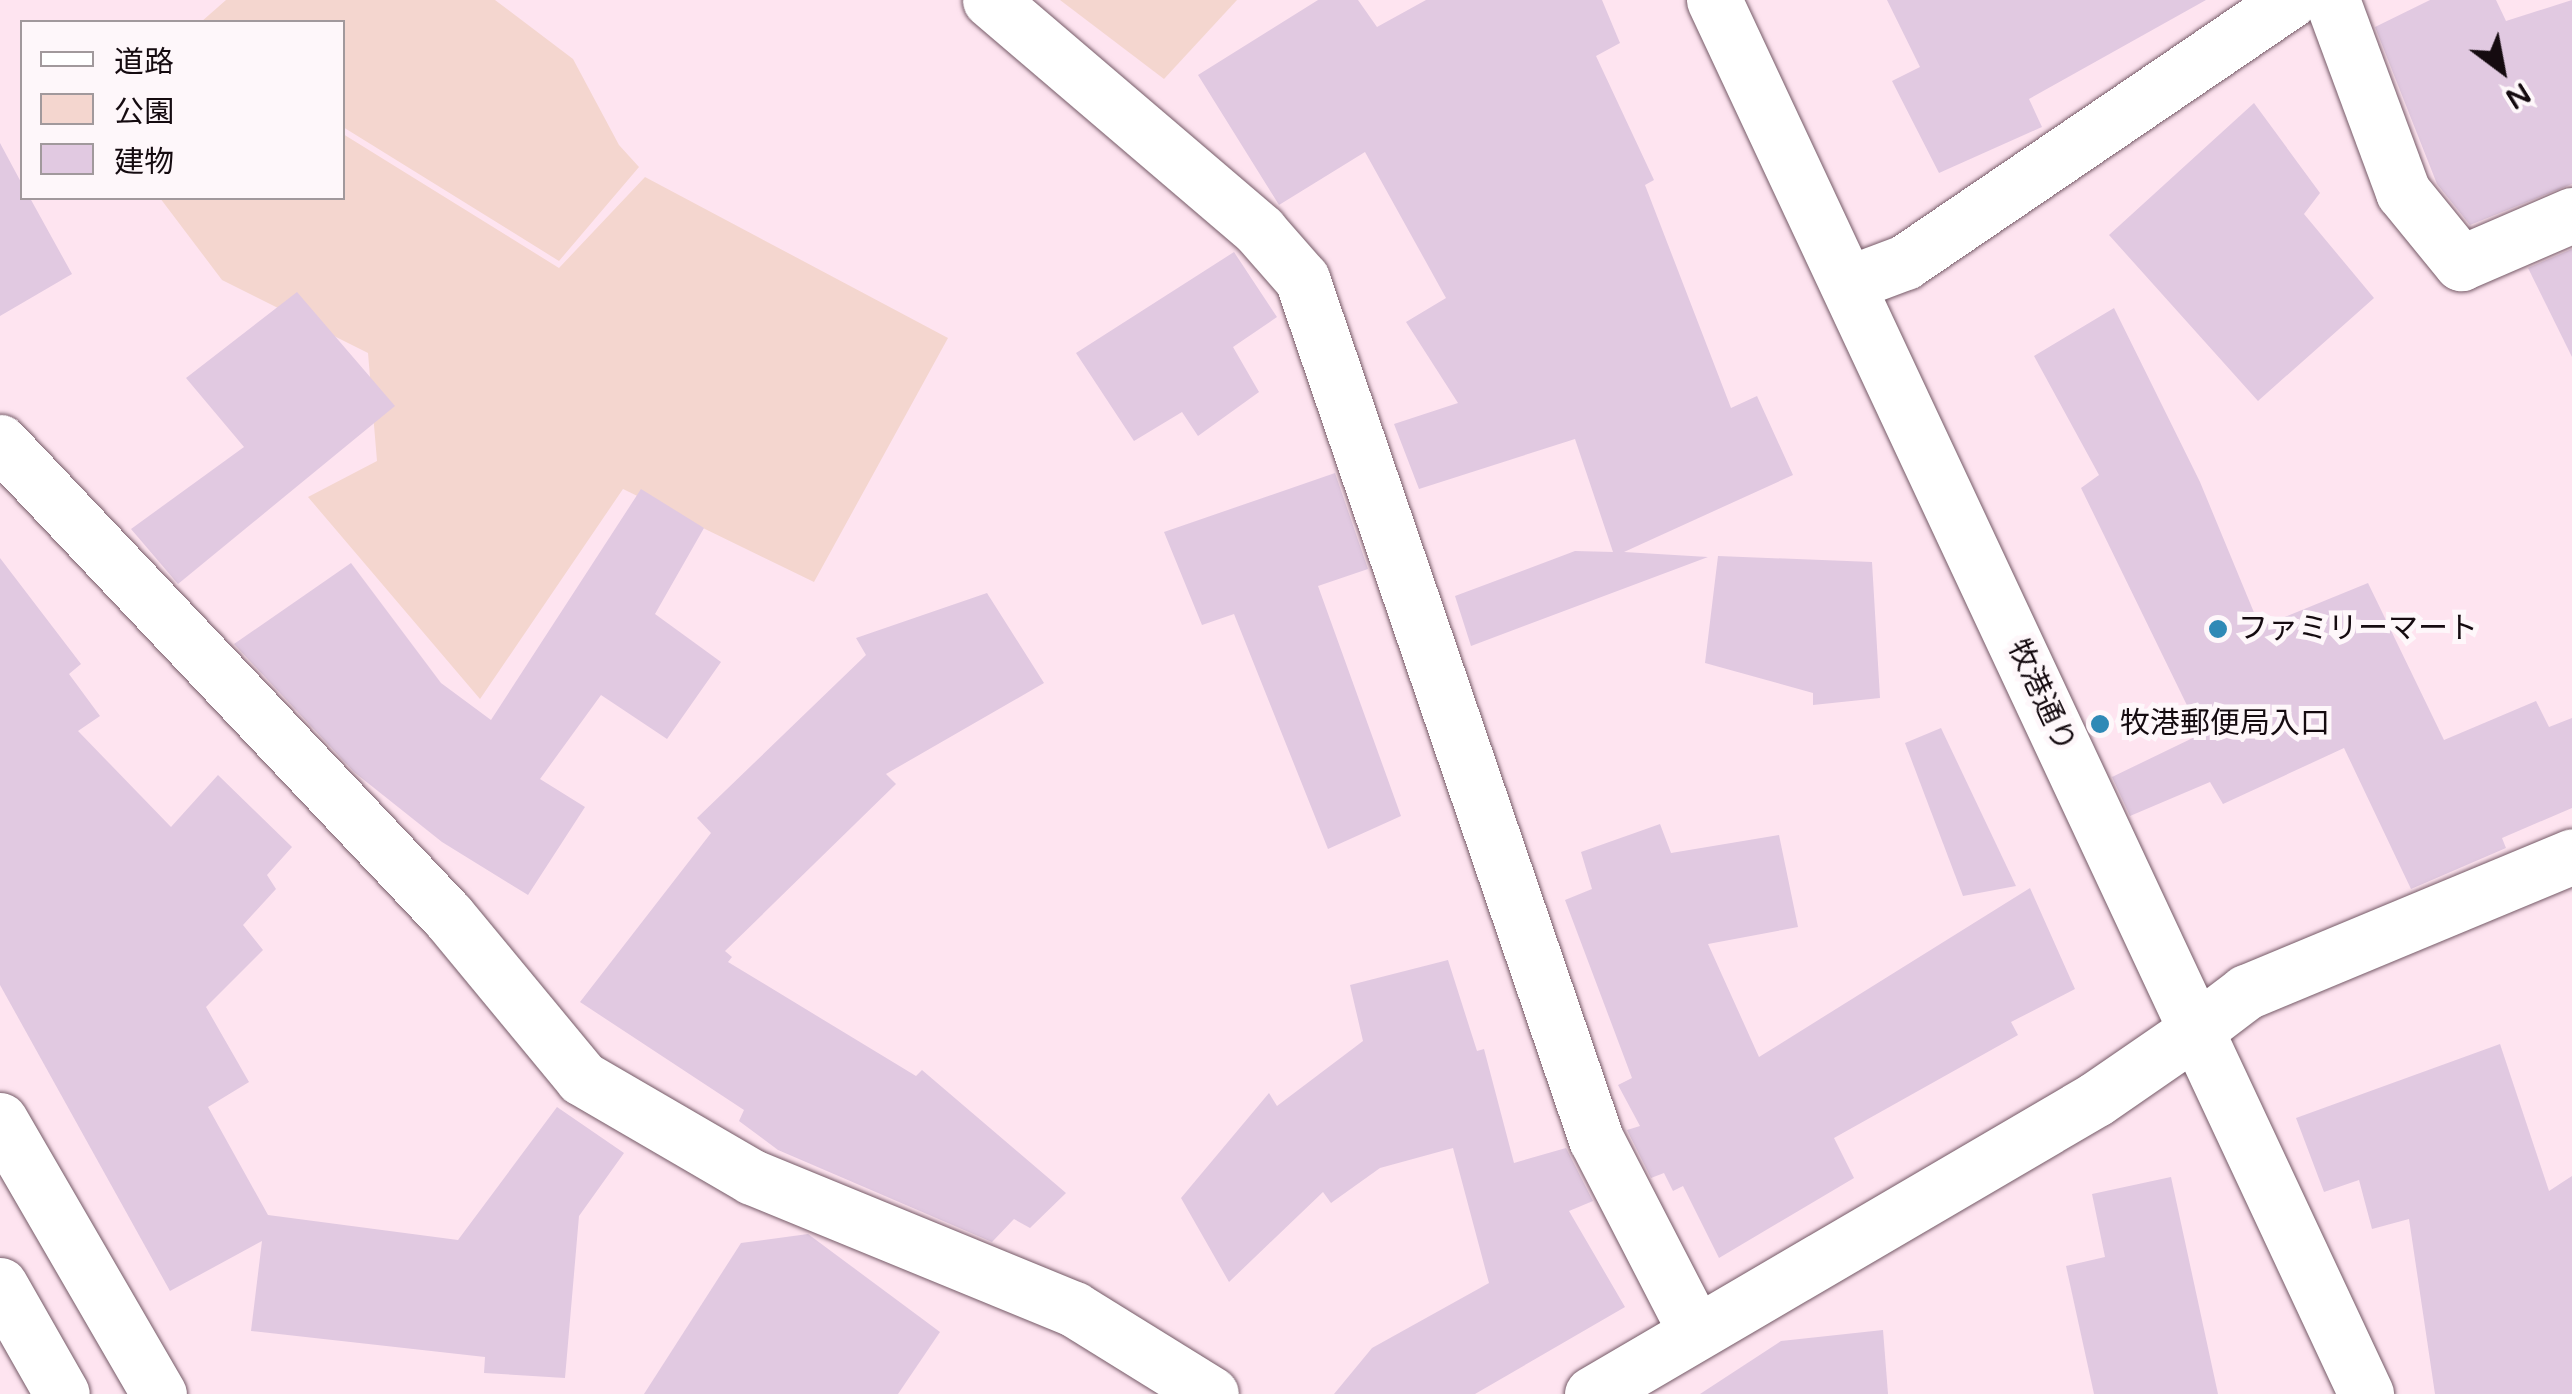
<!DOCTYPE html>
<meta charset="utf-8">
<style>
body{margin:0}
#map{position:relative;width:2572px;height:1394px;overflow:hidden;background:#fee4f0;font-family:"Varela Round","Noto Sans JP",sans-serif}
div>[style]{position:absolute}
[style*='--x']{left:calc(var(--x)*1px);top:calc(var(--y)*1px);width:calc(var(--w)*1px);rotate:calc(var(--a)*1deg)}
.green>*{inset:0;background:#f4d6cf}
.building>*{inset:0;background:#e1c9e1}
.roads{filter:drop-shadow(0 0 2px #755a67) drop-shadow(0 0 2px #755a67)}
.minor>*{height:55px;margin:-27.5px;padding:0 27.5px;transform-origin:27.5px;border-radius:27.5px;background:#fff}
.tertiary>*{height:55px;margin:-27.5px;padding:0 27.5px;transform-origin:27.5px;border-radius:27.5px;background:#fff}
.secondary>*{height:55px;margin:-27.5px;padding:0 27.5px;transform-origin:27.5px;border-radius:27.5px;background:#fff}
.dots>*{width:28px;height:28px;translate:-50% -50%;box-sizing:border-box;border:5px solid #fef7fa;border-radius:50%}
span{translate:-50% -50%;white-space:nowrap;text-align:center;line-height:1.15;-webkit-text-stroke:10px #fef7fa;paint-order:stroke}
.poi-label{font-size:30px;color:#150b10}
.left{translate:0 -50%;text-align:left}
.street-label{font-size:30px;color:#150b10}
.legend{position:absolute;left:20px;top:20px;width:325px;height:180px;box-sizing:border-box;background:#fef7fa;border:2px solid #a1999c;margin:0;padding:12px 18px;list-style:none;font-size:30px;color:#150b10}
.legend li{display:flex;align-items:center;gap:20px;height:50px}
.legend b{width:50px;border:2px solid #a1999c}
.north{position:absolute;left:2452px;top:20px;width:100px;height:100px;-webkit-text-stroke:8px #fef7fa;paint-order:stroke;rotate:148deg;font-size:28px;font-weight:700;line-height:40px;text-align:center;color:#150b10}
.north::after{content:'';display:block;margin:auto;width:35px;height:45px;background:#150b10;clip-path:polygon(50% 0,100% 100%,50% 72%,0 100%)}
</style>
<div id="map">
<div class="green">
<div style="clip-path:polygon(226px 0,495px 0,573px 59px,619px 145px,639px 167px,559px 261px,343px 127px,342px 22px,201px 22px)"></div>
<div style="clip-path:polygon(1060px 0,1237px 0,1164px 79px)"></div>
<div style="clip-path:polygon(343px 134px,559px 268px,645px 177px,948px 338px,814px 582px,623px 489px,480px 699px,308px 497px,377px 461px,368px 353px,222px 280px,160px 198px,342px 198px)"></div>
</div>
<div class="building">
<div style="clip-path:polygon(1318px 0,1358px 0,1377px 27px,1426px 0,1602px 0,1620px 43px,1596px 56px,1654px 180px,1645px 185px,1731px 408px,1757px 396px,1793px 475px,1624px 552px,1708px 557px,1471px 646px,1455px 596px,1575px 551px,1613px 552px,1575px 439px,1419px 489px,1394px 424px,1458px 403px,1406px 322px,1446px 298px,1365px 152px,1279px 205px,1198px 75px)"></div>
<div style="clip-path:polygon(1887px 0,2206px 0,2029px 99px,2042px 127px,1939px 173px,1892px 81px,1920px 67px)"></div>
<div style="clip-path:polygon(2430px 0,2496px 0,2506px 21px,2572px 0,2572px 184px,2470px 225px,2437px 184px,2375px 27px)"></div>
<div style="clip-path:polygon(2254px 103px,2320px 193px,2304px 214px,2374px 298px,2258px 401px,2109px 235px)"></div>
<div style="clip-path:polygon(0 143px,22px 184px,22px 198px,30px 198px,72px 274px,0 316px)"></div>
<div style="clip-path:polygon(2572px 249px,2572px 357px,2528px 268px)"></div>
<div style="clip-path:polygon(1234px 252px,1277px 317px,1233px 347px,1259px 392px,1198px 436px,1182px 412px,1134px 441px,1076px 353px)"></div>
<div style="clip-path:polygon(297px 292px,395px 406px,178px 584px,131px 529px,244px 447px,186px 378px)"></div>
<div style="clip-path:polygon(2114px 308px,2200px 482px,2260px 627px,2368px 583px,2444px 740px,2536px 701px,2549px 727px,2572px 718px,2572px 808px,2502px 838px,2506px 848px,2411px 889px,2344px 748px,2223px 804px,2210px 782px,2130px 816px,2112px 777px,2201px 734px,2081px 488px,2099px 475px,2034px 356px)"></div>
<div style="clip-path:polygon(1335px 473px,1368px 569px,1318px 586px,1401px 816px,1328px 849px,1234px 614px,1202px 625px,1164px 532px)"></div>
<div style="clip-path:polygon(641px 489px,704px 528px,655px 614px,721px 662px,667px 739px,601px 695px,540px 779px,585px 807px,528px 895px,442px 842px,354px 772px,234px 644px,351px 563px,441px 683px,491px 720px)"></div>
<div style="clip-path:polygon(1718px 556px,1872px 562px,1880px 698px,1813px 705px,1813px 693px,1705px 663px)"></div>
<div style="clip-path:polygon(0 558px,81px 664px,69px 674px,100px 716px,78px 731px,171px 827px,218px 775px,292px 847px,267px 875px,276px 889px,243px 925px,263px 950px,206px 1007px,249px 1082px,208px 1107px,268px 1215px,458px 1240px,557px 1107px,624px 1153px,579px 1216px,565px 1378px,484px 1373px,485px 1357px,251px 1331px,262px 1241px,170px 1291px,0 985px)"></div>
<div style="clip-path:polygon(987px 593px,1044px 683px,886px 774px,896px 784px,725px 951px,732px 957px,728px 962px,916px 1076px,922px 1070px,1066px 1193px,1030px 1228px,1014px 1219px,992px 1242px,778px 1150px,739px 1121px,744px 1110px,580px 1002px,711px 833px,697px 818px,866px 655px,856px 638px)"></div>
<div style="clip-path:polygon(1941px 728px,2016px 886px,1963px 896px,1905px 743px)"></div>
<div style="clip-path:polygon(1660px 824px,1671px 853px,1779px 835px,1798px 927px,1708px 944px,1759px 1057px,2030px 888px,2075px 989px,2011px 1022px,2018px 1035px,1834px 1138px,1854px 1178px,1719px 1258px,1683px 1186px,1673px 1191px,1664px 1173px,1651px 1178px,1627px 1130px,1640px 1126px,1618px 1085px,1632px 1078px,1565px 900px,1592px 889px,1581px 852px)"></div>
<div style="clip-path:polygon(1448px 960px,1477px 1051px,1484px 1049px,1514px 1163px,1566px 1148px,1593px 1201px,1569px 1211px,1625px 1307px,1475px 1394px,1334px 1394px,1372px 1348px,1489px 1283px,1453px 1148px,1380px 1168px,1331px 1203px,1323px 1192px,1229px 1282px,1181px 1198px,1269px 1093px,1277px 1106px,1363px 1041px,1350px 985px)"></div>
<div style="clip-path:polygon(2500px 1044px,2549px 1191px,2572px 1176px,2572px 1394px,2435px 1394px,2409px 1219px,2372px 1229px,2359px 1180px,2324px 1192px,2296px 1118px)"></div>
<div style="clip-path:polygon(2171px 1177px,2218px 1394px,2094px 1394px,2066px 1266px,2105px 1257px,2092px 1194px)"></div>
<div style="clip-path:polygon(808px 1234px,940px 1332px,898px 1394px,644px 1394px,741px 1243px)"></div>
<div style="clip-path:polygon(1883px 1330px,1888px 1394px,1700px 1394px,1781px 1341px)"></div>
</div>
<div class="roads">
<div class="minor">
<div style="--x:990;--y:0;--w:355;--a:40.5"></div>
<div style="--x:1260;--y:231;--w:64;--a:48.8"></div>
<div style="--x:1302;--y:279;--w:909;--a:71.13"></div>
<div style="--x:1596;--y:1139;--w:216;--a:62.7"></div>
<div style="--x:2332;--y:0;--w:205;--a:69.7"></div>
<div style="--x:2403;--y:192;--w:92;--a:50.8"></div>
<div style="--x:2461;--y:263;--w:121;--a:-23.4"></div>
<div style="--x:1849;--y:283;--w:60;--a:-20.6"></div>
<div style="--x:1905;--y:262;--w:466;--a:-34.2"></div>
<div style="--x:0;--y:442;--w:652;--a:46.62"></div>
<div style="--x:448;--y:916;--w:210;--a:50.4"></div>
<div style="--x:582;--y:1078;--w:197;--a:30.2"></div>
<div style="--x:752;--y:1177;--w:348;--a:22.3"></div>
<div style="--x:1074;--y:1309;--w:161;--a:31.8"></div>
<div style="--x:2196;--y:1030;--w:63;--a:-37.2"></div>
<div style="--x:2246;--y:992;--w:353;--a:-22.6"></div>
</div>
<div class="tertiary">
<div style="--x:1592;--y:1394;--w:584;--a:-30.34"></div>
<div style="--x:2096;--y:1099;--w:121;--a:-34.6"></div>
</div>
<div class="secondary">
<div style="--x:1714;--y:0;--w:1539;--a:64.93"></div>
<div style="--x:0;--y:1120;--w:317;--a:59.9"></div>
<div style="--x:0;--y:1285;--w:125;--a:60.4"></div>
</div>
</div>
<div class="dots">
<div style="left:2218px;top:629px;background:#2f89b6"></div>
<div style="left:2100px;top:724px;background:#2f89b6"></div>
</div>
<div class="poi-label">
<span class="left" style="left:2238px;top:629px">ファミリーマート</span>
<span class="left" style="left:2120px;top:724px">牧港郵便局入口</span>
</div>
<div class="street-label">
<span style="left:2041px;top:696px;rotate:65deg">牧港通り</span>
</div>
<ul class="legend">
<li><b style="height:12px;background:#fff"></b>道路</li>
<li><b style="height:28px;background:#f4d6cf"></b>公園</li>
<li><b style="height:28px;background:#e1c9e1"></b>建物</li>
</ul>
<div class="north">N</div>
</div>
